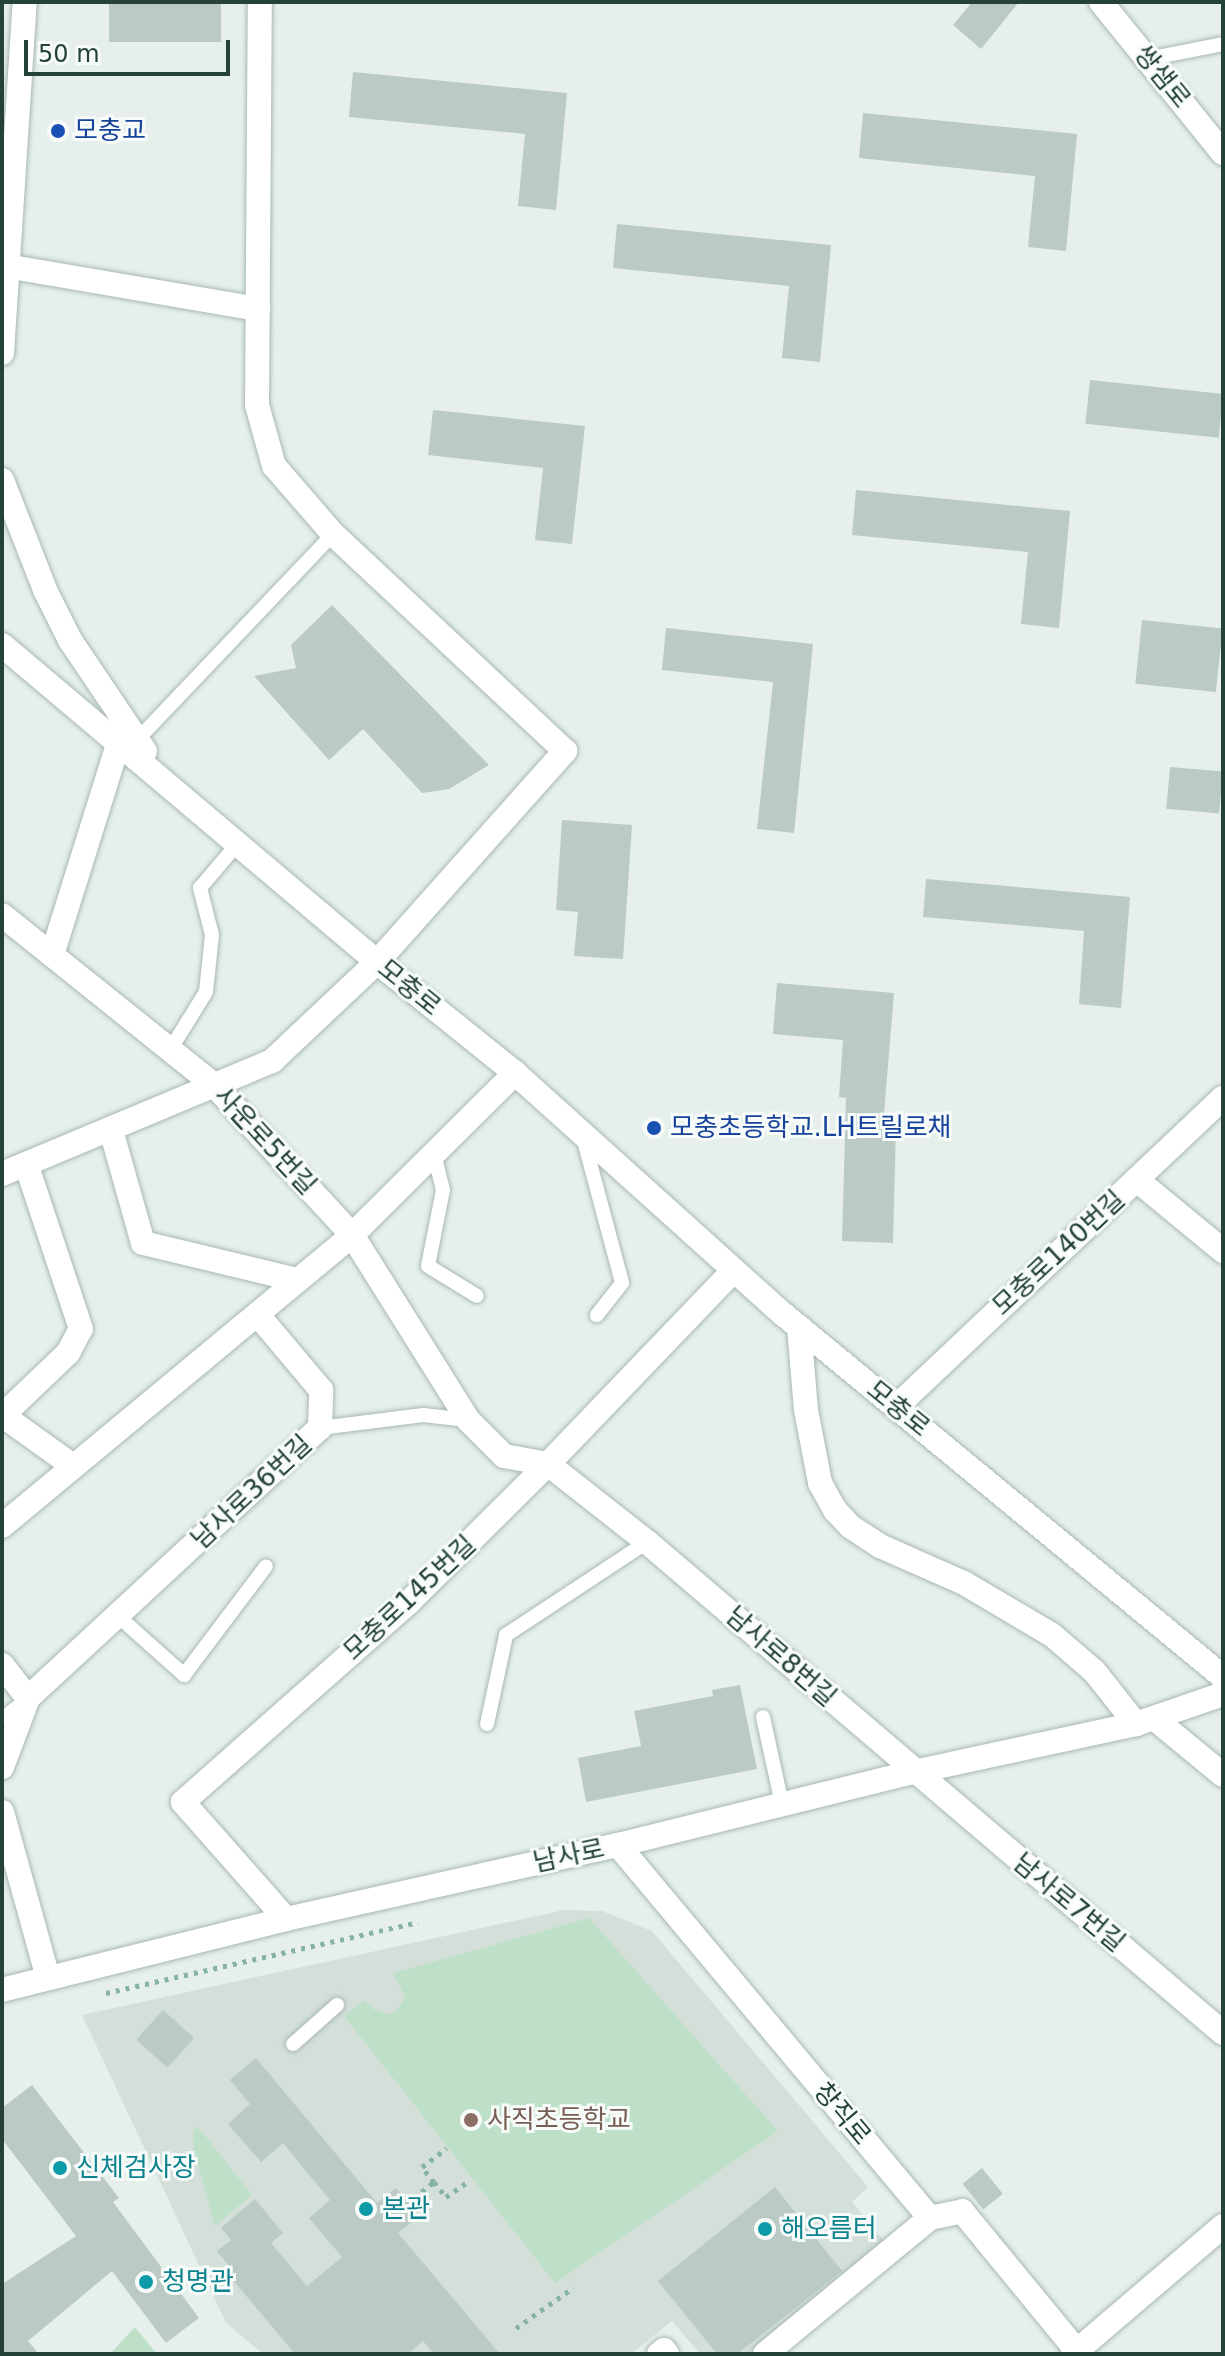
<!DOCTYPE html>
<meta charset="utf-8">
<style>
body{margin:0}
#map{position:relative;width:1225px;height:2356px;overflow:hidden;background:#e6efeb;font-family:"DejaVu Sans","Noto Sans KR",sans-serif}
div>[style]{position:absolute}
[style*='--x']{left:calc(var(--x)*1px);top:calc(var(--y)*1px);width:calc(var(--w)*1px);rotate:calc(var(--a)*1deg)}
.built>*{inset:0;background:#d4dfda}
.green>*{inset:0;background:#bfe0c8}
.building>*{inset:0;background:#bbcac4;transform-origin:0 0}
.path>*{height:5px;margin-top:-2.5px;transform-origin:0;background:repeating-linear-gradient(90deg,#86b3a5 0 4px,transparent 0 10px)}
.roads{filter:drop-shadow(0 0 2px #a8b8b2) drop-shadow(0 0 2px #a8b8b2)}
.service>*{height:14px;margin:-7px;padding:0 7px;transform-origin:7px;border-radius:7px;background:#fff}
.minor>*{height:24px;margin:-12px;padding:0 12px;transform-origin:12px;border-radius:12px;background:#fff}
.tertiary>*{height:24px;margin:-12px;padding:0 12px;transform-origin:12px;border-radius:12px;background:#fff}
.secondary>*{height:24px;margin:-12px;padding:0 12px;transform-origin:12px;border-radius:12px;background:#fff}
.dots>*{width:22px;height:22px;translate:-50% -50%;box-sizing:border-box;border:4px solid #f7fbf9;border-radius:50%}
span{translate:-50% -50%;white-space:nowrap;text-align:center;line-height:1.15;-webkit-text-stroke:6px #f7fbf9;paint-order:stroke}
.street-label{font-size:26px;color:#24423a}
.transit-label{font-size:26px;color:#164399}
.left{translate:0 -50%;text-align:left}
.education-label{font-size:26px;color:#785e54}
.culture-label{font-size:26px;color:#0d838f}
.frame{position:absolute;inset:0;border:4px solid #24423a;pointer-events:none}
.scale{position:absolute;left:24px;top:40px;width:206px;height:36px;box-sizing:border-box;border:4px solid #24423a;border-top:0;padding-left:10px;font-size:24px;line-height:28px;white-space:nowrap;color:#24423a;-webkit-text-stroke:6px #f7fbf9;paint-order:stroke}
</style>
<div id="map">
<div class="built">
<div style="clip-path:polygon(564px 1910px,602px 1911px,652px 1931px,868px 2187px,852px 2202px,886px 2243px,748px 2354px,700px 2354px,672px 2321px,631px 2354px,263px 2354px,226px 2323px,82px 2015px)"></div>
</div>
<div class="green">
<div style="clip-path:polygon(589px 1918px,778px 2131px,555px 2283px,344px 2016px,365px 2000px,373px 2009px,388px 2014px,396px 2012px,405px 1997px,393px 1973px)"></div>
<div style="clip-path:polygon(198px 2127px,252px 2195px,215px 2226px,194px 2151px,193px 2131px)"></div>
<div style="clip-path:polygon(135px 2327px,157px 2354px,110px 2354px)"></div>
</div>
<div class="building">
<div style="left:109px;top:2px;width:112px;height:40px"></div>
<div style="clip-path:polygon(972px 2px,1019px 2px,981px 49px,953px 25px)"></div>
<div style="clip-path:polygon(353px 72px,567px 93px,556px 210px,518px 206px,525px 134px,349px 117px)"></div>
<div style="clip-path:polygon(863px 113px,1077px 134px,1066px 251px,1028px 247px,1035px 176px,859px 158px)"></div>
<div style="clip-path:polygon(617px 224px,831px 245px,820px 362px,782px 358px,789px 286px,613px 268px)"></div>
<div style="left:1090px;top:380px;width:134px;height:44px;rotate:6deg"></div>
<div style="clip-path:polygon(433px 410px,585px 426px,572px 544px,535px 540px,543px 468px,428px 455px)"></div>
<div style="clip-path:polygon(856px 490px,1070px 511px,1059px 628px,1021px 624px,1028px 552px,852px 535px)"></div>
<div style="clip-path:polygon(332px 605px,489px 765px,449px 789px,422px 793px,363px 729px,329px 760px,254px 676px,296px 668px,291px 645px)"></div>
<div style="left:1142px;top:620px;width:81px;height:64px;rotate:6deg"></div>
<div style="clip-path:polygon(666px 628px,813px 644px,794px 833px,757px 829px,773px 682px,662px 670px)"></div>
<div style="left:1170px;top:767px;width:53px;height:42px;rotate:5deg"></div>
<div style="clip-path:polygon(562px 820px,632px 825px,623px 959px,574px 956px,578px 912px,556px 910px)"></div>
<div style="clip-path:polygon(926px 879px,1130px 897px,1121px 1008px,1079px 1004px,1084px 931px,923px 917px)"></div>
<div style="clip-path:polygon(777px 983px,894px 993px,883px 1126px,896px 1126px,893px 1243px,842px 1241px,846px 1098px,839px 1097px,843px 1040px,773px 1034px)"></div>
<div style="clip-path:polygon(740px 1685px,757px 1769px,586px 1802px,578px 1758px,641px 1746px,634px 1711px,713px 1696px,712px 1690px)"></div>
<div style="left:163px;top:2010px;width:42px;height:40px;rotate:42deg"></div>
<div style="clip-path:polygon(256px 2058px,377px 2203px,396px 2188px,419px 2216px,398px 2233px,500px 2354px,434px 2354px,423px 2341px,408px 2354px,295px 2354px,228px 2274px,233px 2270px,217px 2251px,231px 2240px,221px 2228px,255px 2199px,283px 2233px,271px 2243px,307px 2286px,342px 2257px,309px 2218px,330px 2200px,283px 2143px,261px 2162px,228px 2124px,250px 2104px,230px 2080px)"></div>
<div style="clip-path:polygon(32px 2085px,119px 2198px,113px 2202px,199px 2318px,166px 2343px,112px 2271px,28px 2341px,39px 2354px,2px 2354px,2px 2284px,76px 2236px,2px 2139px,2px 2108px)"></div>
<div style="left:982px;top:2168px;width:33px;height:25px;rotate:51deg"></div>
<div style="clip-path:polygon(775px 2187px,842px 2271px,737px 2354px,717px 2354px,658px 2281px)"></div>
</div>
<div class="path">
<div style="--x:106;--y:1993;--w:320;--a:-12.8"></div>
<div style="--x:434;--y:2182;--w:19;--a:-129"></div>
<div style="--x:422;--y:2167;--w:31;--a:-37"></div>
<div style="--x:414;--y:2198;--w:26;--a:-39"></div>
<div style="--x:434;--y:2182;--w:19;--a:51"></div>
<div style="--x:446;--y:2197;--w:29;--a:-35"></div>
<div style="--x:516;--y:2328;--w:70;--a:-35.1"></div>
</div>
<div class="roads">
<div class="service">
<div style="--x:1147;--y:59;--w:77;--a:-11.2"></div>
<div style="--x:137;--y:740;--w:284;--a:-46.4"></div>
<div style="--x:170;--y:1050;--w:68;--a:-58.2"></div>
<div style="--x:206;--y:992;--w:57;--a:-84"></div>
<div style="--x:212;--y:935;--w:49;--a:-104.3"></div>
<div style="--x:200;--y:888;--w:59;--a:-49.8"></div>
<div style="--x:583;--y:1137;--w:151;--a:75"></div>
<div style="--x:622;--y:1283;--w:41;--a:128"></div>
<div style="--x:434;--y:1154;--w:37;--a:76"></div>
<div style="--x:443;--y:1190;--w:77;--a:101.2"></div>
<div style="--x:428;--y:1266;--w:57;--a:31.5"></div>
<div style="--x:320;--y:1428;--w:104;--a:-7.2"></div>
<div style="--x:423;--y:1415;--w:45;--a:6.3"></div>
<div style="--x:118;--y:1616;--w:89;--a:41.8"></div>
<div style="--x:184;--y:1675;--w:136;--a:-53"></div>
<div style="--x:763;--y:1717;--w:89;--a:77.7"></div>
<div style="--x:2;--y:1719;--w:28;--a:-38"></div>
<div style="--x:487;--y:1724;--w:91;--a:-77.9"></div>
<div style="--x:506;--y:1635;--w:169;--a:-33.4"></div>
<div style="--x:293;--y:2044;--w:59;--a:-41.6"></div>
</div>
<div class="minor">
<div style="--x:6;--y:266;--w:256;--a:9.7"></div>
<div style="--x:2;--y:915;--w:272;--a:38.7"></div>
<div style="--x:214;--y:1085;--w:204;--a:47.4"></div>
<div style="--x:352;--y:1235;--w:218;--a:57.9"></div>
<div style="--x:468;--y:1420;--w:51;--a:45"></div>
<div style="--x:504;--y:1456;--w:45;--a:10.3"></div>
<div style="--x:548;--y:1464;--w:126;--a:38.2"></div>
<div style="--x:647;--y:1542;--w:757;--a:40.45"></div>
<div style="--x:52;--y:955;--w:224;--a:-72.6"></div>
<div style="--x:111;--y:1130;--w:117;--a:74.2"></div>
<div style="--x:143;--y:1243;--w:158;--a:13.5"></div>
<div style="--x:2;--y:1174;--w:293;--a:-22.7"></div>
<div style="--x:272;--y:1061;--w:144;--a:-43.3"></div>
<div style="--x:377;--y:962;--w:283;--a:-48.3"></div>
<div style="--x:565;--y:751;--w:318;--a:-136.9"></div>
<div style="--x:333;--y:534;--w:90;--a:-130.9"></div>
<div style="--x:274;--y:466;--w:63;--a:-105.6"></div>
<div style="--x:257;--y:405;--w:403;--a:-89.6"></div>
<div style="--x:1137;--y:1180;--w:112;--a:39.5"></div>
<div style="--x:799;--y:1327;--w:83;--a:85.2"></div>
<div style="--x:806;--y:1410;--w:74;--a:79.1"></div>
<div style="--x:820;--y:1483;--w:31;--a:61"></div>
<div style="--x:835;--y:1510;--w:23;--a:47"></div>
<div style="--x:851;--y:1527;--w:35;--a:33"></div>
<div style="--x:880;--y:1546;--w:92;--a:23.8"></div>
<div style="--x:964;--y:1583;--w:102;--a:30.6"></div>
<div style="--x:1052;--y:1635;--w:55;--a:40.6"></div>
<div style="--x:1094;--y:1671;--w:68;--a:51.6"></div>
<div style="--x:2;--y:1415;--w:87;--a:35.7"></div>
<div style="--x:2;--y:1416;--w:91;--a:-43.7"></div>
<div style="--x:68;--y:1353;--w:27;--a:-62"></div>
<div style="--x:81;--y:1329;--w:174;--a:-108.4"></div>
<div style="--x:2;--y:1526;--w:455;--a:-39.7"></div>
<div style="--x:352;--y:1235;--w:230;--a:-44.8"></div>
<div style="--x:2;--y:1665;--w:42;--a:51.8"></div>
<div style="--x:28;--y:1698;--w:74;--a:110.6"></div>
<div style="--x:28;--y:1698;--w:398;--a:-42.8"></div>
<div style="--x:320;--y:1428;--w:38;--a:-88"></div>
<div style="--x:321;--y:1390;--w:99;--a:-130.1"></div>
<div style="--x:1155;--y:1719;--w:88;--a:39.5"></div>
<div style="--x:2;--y:1812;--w:172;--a:74.5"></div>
<div style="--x:618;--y:1845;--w:486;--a:50.1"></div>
<div style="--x:930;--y:2218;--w:33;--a:-12"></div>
<div style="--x:962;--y:2211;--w:181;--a:50.6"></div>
<div style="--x:286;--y:1919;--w:156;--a:-131.4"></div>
<div style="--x:183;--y:1802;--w:303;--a:-41.5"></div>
<div style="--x:410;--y:1601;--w:194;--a:-44.8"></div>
<div style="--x:548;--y:1464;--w:267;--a:-46.2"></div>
<div style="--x:659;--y:2354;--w:6;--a:-39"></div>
<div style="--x:664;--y:2350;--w:5;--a:53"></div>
<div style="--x:765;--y:2354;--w:214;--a:-39.5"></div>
<div style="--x:1073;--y:2354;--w:197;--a:-40.5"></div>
</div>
<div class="tertiary">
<div style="--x:1101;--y:2;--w:194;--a:51.1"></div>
<div style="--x:2;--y:353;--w:352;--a:-86.3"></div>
<div style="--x:896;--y:1407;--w:450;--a:-43.4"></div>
<div style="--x:2;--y:1990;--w:293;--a:-14"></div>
<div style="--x:286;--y:1919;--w:340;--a:-12.6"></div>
<div style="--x:618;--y:1845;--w:305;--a:-13.9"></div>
<div style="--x:914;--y:1772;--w:227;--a:-12.2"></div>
<div style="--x:1136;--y:1724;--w:92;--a:-19"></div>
</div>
<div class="secondary">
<div style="--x:2;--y:480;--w:118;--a:68.6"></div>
<div style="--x:45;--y:590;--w:56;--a:63.4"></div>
<div style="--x:70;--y:640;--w:134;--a:56"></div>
<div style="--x:2;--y:645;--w:491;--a:40.2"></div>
<div style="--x:377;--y:962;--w:177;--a:38.8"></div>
<div style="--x:515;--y:1073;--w:360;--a:42"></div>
<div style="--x:783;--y:1314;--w:570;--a:39.52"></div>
</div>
</div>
<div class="dots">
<div style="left:58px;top:131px;background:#1a4fb4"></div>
<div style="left:654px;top:1128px;background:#1a4fb4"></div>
<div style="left:471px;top:2120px;background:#8d6e63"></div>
<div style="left:60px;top:2168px;background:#0f9aa8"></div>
<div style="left:366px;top:2209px;background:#0f9aa8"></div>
<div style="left:765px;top:2229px;background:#0f9aa8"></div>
<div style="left:146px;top:2282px;background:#0f9aa8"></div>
</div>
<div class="street-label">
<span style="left:1162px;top:77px;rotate:51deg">쌍샘로</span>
<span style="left:409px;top:988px;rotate:39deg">모충로</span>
<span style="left:265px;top:1141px;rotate:47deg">사운로5번길</span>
<span style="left:1059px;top:1253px;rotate:-43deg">모충로140번길</span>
<span style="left:898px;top:1409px;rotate:39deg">모충로</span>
<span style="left:252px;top:1492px;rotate:-43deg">남사로36번길</span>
<span style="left:410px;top:1598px;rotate:-43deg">모충로145번길</span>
<span style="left:781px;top:1657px;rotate:41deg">남사로8번길</span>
<span style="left:569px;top:1856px;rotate:-12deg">남사로</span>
<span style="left:1069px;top:1903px;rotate:40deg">남사로7번길</span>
<span style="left:842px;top:2114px;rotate:50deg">창직로</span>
</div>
<div class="transit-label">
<span class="left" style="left:74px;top:131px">모충교</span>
<span class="left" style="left:670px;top:1128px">모충초등학교.LH트릴로채</span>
</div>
<div class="education-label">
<span class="left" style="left:487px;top:2120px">사직초등학교</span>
</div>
<div class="culture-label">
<span class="left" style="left:76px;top:2168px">신체검사장</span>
<span class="left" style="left:382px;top:2209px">본관</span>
<span class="left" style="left:781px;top:2229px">해오름터</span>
<span class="left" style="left:162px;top:2282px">청명관</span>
</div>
<div class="frame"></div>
<div class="scale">50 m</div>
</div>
